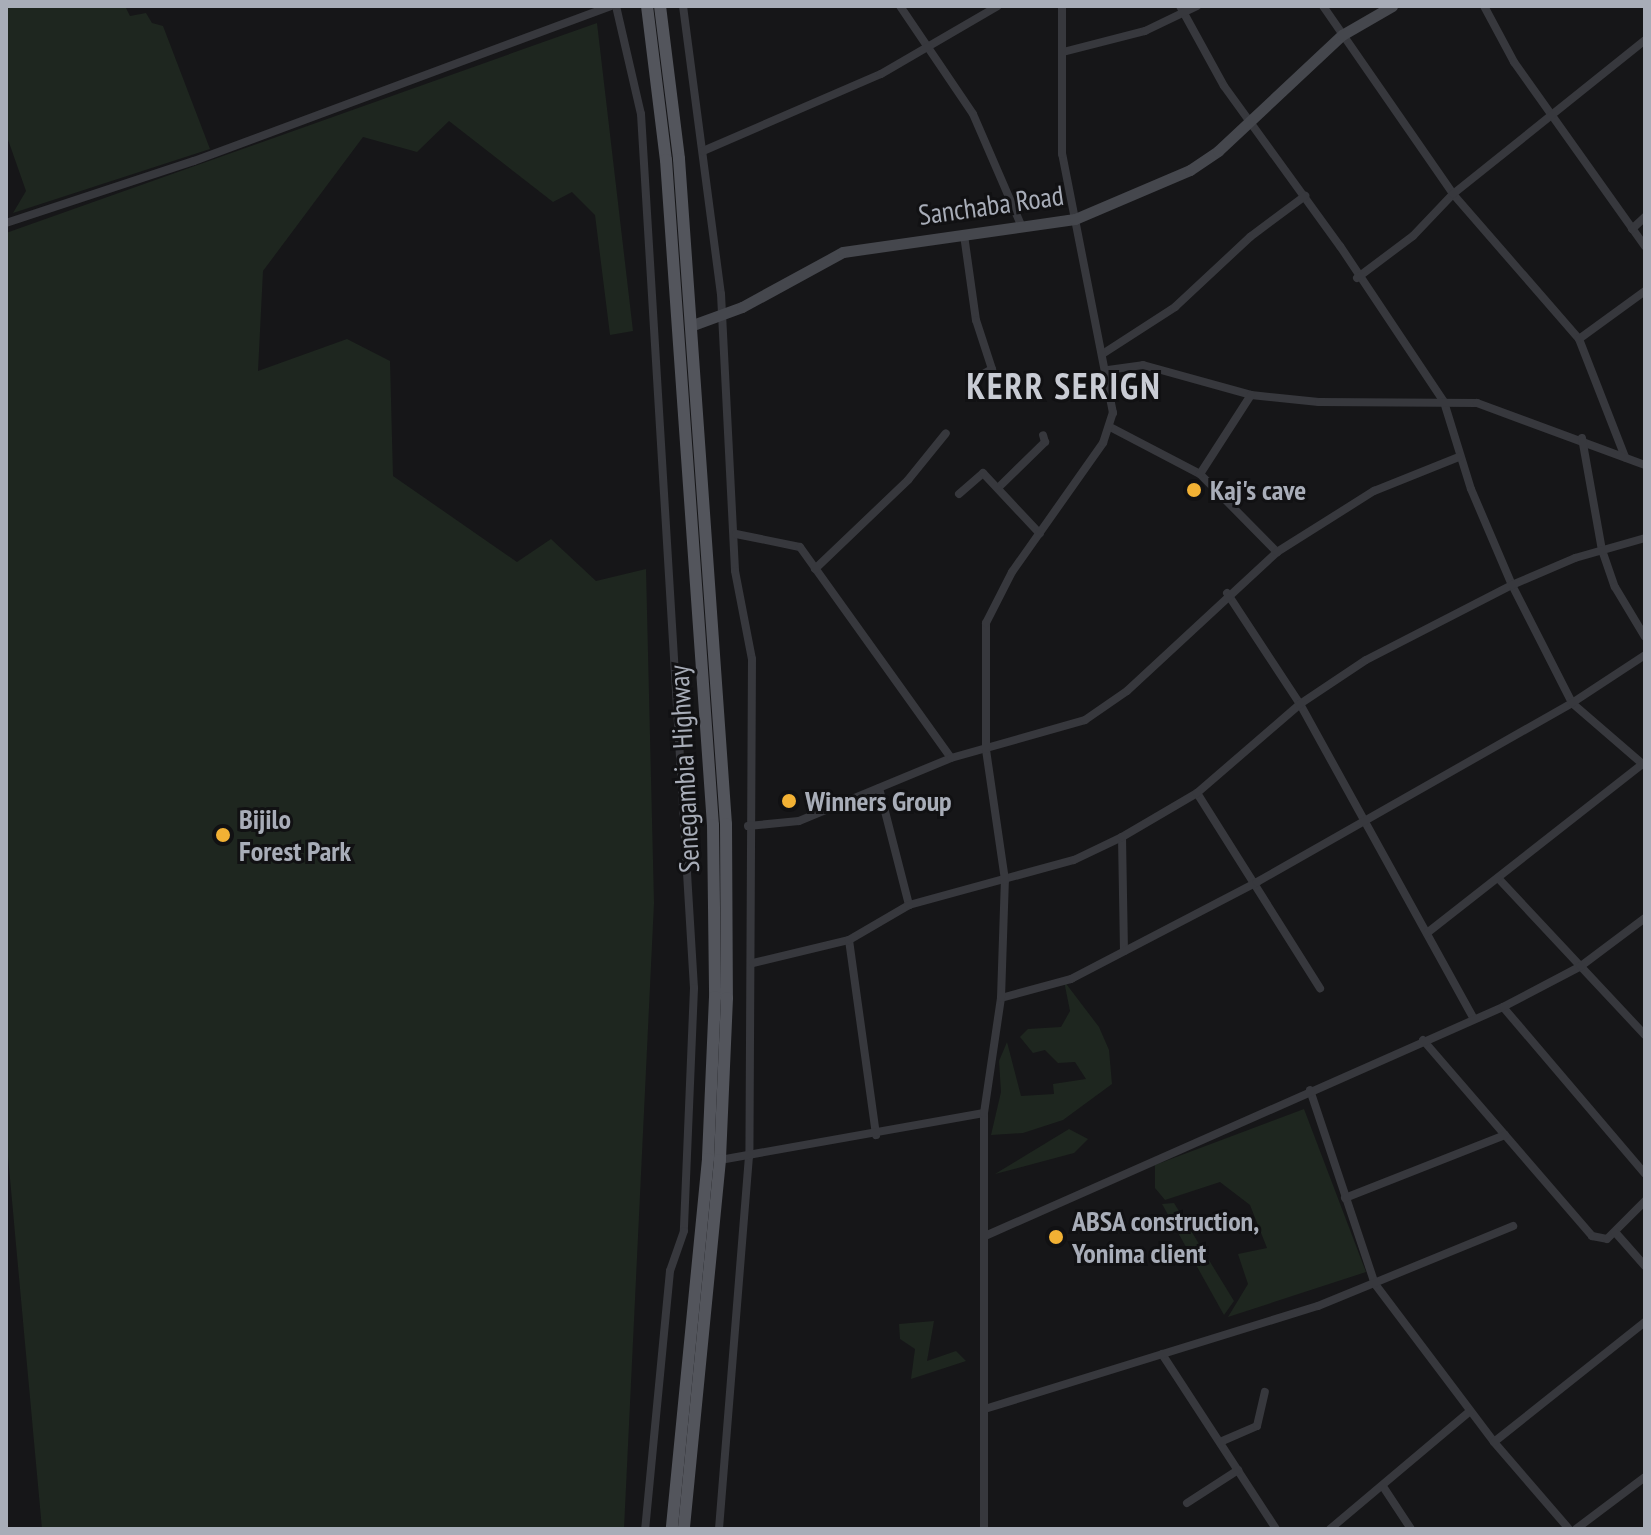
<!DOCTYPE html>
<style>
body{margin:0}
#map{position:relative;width:1651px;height:1535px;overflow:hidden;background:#161618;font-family:"PT Sans Narrow",sans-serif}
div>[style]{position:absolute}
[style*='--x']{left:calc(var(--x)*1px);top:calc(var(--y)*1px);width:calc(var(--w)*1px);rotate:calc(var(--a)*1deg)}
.green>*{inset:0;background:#1e261f}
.street>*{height:8px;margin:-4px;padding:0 4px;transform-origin:4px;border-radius:4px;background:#37383d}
.secondary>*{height:11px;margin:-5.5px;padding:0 5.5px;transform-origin:5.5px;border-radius:5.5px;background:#45474d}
.primary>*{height:12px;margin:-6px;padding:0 6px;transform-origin:6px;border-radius:6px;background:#53555c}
.dots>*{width:22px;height:22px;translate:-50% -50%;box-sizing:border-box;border:4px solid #111113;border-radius:50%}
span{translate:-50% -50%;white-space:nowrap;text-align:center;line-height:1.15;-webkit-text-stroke:6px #111113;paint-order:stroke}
.street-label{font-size:28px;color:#a8adb8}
.poi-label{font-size:28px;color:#a8adb8;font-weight:700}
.left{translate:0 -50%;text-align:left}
.district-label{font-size:36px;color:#c9ccd4;font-weight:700;letter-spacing:2px}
.frame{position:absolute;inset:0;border:8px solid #a8adb8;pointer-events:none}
</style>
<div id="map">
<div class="green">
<div style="clip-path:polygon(6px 6px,125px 6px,130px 16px,146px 13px,152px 23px,163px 26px,210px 149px,13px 213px,26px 191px,6px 134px)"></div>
<div style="clip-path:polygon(597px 23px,633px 331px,610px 335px,595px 215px,572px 192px,553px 202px,449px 121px,417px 152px,363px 137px,263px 271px,258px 371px,347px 339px,390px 361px,393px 476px,517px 562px,551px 539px,596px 581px,646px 569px,654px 903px,624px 1529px,42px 1529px,6px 1135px,6px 233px)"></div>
<div style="clip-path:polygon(1064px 981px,1099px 1027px,1109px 1050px,1112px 1084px,1063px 1120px,1023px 1133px,991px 1135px,1001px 1092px,999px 1061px,1007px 1042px,1021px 1096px,1054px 1094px,1053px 1084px,1086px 1079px,1075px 1062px,1058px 1063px,1045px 1050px,1033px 1053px,1020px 1037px,1028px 1029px,1061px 1027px,1070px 1011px)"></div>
<div style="clip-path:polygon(1304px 1109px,1366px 1272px,1228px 1317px,1248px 1284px,1238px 1254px,1267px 1248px,1250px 1205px,1220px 1182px,1165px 1200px,1155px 1188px,1155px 1165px)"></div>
<div style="clip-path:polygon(1069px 1129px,1088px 1139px,1074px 1153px,995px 1174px)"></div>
<div style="clip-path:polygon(1174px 1203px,1234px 1301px,1224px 1315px,1162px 1204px)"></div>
<div style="clip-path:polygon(934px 1321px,927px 1361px,956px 1351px,966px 1361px,911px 1379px,915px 1349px,900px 1339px,899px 1324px)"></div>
</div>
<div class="street">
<div style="--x:616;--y:6;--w:111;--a:77"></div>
<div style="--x:641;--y:114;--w:876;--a:86.53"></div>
<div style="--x:694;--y:988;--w:243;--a:92.4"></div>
<div style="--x:684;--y:1231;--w:42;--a:109.3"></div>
<div style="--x:670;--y:1271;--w:259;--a:95.5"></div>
<div style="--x:683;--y:6;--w:290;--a:82.5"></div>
<div style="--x:721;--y:294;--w:277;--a:87.1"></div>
<div style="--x:735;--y:571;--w:90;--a:79.1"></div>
<div style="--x:752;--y:659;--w:497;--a:90.3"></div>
<div style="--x:749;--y:1156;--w:374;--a:94.6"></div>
<div style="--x:900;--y:6;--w:130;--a:55.9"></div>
<div style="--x:973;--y:114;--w:123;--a:66.6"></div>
<div style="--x:1180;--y:6;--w:91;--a:61.2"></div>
<div style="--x:1224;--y:86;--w:198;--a:54.1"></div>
<div style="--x:1340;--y:246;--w:187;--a:56.3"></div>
<div style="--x:1444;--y:402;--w:91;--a:72.8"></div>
<div style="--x:1471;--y:489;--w:104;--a:66.9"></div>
<div style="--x:1512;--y:585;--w:132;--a:63"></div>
<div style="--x:1572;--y:703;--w:96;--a:40.8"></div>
<div style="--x:1323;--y:6;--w:229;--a:55.3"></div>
<div style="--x:1453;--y:194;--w:192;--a:49"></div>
<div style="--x:1579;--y:339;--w:127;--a:68.7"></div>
<div style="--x:1484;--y:6;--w:64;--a:61.8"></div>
<div style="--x:1514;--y:62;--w:226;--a:54.6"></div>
<div style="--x:1063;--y:52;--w:85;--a:-14.4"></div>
<div style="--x:1145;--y:31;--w:58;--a:-25.7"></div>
<div style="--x:703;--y:151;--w:194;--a:-23.4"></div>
<div style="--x:881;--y:74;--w:135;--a:-30.2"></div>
<div style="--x:6;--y:223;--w:198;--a:-18.3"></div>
<div style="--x:194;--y:161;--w:445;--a:-20.4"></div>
<div style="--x:1632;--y:229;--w:18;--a:-43"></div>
<div style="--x:964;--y:235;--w:86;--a:82"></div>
<div style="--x:976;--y:320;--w:52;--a:71.9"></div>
<div style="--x:992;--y:369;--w:24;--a:150"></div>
<div style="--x:1357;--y:278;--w:70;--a:-36.9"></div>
<div style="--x:1413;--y:236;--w:58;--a:-46.4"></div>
<div style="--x:1453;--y:194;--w:246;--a:-38.7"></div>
<div style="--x:1579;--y:339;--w:82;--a:-36"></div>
<div style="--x:1104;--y:353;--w:85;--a:-32.9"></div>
<div style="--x:1175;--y:307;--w:103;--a:-43"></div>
<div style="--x:1250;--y:237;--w:69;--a:-36.7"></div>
<div style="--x:1108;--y:370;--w:35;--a:-8"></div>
<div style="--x:1143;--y:365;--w:112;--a:15.5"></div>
<div style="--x:1251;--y:395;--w:68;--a:5.9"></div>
<div style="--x:1319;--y:402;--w:158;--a:0.4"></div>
<div style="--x:1477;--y:403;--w:179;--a:20.3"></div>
<div style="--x:1112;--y:428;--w:99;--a:27.6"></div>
<div style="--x:1200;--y:474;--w:110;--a:45.4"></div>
<div style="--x:1582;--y:438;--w:114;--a:79.9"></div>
<div style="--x:1602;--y:550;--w:39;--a:71"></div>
<div style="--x:1615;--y:587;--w:58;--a:59"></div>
<div style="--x:1200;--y:474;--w:94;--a:-57.2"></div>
<div style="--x:998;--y:488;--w:66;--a:-44.4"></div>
<div style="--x:1045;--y:442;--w:7;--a:-106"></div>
<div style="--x:959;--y:494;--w:32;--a:-41"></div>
<div style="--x:983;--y:473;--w:83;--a:46.9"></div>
<div style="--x:736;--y:534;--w:65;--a:11.5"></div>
<div style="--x:800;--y:547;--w:259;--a:54.4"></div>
<div style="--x:815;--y:569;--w:129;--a:-43.7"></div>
<div style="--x:908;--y:480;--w:60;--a:-51"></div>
<div style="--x:1227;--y:593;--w:133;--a:56.7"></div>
<div style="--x:1300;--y:704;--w:359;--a:61.1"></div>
<div style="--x:879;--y:788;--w:121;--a:75.6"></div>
<div style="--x:1197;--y:793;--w:231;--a:57.8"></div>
<div style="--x:748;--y:826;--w:51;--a:-5.6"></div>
<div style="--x:799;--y:821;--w:165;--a:-22.5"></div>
<div style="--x:951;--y:758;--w:139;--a:-15.8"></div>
<div style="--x:1085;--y:720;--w:51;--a:-34.6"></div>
<div style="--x:1127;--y:691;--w:205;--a:-42.8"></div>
<div style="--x:1277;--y:552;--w:115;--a:-32.2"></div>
<div style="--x:1374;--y:491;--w:92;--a:-21.8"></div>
<div style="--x:1122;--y:837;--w:114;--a:89"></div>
<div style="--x:1498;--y:878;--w:215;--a:46.9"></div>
<div style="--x:1427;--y:933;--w:276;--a:-38.1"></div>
<div style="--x:849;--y:940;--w:197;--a:82.1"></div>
<div style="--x:753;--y:963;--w:99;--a:-13.5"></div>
<div style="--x:849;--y:940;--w:69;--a:-30.3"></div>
<div style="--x:909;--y:905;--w:171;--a:-15.3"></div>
<div style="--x:1074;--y:860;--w:53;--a:-25.6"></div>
<div style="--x:1122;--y:837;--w:87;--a:-30.4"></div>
<div style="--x:1197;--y:793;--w:136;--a:-40.8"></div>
<div style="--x:1300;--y:704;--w:79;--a:-33.7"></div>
<div style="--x:1366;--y:660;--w:164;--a:-27.2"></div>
<div style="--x:1512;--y:585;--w:69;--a:-23.2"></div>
<div style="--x:1575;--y:558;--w:73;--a:-15.9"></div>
<div style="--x:1001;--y:998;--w:73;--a:-15.2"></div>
<div style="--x:1071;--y:979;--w:210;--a:-27.5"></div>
<div style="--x:1257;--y:882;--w:362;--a:-29.6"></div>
<div style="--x:1572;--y:703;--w:87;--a:-33.3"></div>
<div style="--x:1503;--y:1007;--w:219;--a:49.6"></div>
<div style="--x:1423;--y:1040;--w:259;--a:49.2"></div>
<div style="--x:1592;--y:1236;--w:15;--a:11"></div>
<div style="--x:1607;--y:1239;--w:54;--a:-45"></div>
<div style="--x:1310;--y:1090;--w:205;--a:71.5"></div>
<div style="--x:1375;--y:1284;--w:198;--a:53"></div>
<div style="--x:720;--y:1160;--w:268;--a:-10.1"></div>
<div style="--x:1345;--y:1198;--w:172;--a:-21.5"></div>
<div style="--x:1615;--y:1232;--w:45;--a:48.6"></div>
<div style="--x:985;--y:1236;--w:566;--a:-23.85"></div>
<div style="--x:1503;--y:1007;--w:88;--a:-27.7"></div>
<div style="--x:1581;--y:966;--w:80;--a:-36.9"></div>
<div style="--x:1162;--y:1354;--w:209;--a:56.9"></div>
<div style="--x:988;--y:1408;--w:345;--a:-17.2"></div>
<div style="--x:1318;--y:1306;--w:211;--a:-22.3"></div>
<div style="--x:1220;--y:1442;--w:40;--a:-23.4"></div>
<div style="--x:1257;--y:1426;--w:35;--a:-77"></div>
<div style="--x:1384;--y:1488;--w:49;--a:56.6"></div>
<div style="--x:1187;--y:1503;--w:61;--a:-32.9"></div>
<div style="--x:984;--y:1529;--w:416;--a:-90"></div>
<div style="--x:984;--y:1113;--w:116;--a:-81.6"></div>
<div style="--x:1001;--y:998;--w:118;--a:-88.1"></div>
<div style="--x:1005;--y:880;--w:132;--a:-98.3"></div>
<div style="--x:986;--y:749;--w:126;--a:-90"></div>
<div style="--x:986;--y:623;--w:57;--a:-63"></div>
<div style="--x:1012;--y:572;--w:158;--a:-54.8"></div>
<div style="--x:1103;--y:443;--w:32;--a:-72"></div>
<div style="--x:1113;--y:413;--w:264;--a:-101.1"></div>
<div style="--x:1062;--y:154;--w:148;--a:-90"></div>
<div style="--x:1330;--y:1529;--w:183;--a:-40.1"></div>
<div style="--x:1569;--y:1529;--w:115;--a:-130.8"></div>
<div style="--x:1494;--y:1442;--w:193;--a:-38.5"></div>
<div style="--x:1576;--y:1529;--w:86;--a:-37"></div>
</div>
<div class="secondary">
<div style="--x:690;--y:326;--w:55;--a:-20.1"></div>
<div style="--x:742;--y:307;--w:115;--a:-28.6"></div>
<div style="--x:843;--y:252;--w:234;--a:-8.1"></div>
<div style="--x:1075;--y:219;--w:125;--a:-23.1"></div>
<div style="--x:1190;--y:170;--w:34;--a:-34"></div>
<div style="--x:1218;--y:151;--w:170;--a:-43.1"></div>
<div style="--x:1342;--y:35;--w:58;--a:-30.1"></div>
</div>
<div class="primary">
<div style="--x:647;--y:6;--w:155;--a:83"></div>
<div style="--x:666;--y:160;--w:667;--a:85.96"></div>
<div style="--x:713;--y:825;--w:172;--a:89.3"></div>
<div style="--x:715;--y:997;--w:162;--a:92.5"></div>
<div style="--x:708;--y:1159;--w:372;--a:95.6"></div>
<div style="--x:660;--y:6;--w:154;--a:82.9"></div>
<div style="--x:679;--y:159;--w:667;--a:85.96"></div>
<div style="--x:726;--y:824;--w:174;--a:89.7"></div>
<div style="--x:727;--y:998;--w:162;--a:92.5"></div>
<div style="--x:720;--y:1160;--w:371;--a:95.6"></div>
</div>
<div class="dots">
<div style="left:1194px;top:490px;background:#f2b134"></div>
<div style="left:789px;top:801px;background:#f2b134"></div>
<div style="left:223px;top:835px;background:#f2b134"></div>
<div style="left:1056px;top:1237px;background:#f2b134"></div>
</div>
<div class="street-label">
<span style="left:991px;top:205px;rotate:-8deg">Sanchaba Road</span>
<span style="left:684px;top:769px;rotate:-93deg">Senegambia Highway</span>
</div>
<div class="poi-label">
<span class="left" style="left:1210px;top:490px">Kaj's cave</span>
<span class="left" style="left:805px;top:801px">Winners Group</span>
<span class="left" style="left:239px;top:835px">Bijilo<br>Forest Park</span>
<span class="left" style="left:1072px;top:1237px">ABSA construction,<br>Yonima client</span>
</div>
<div class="district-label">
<span style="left:1064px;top:386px">KERR SERIGN</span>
</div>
<div class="frame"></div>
</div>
